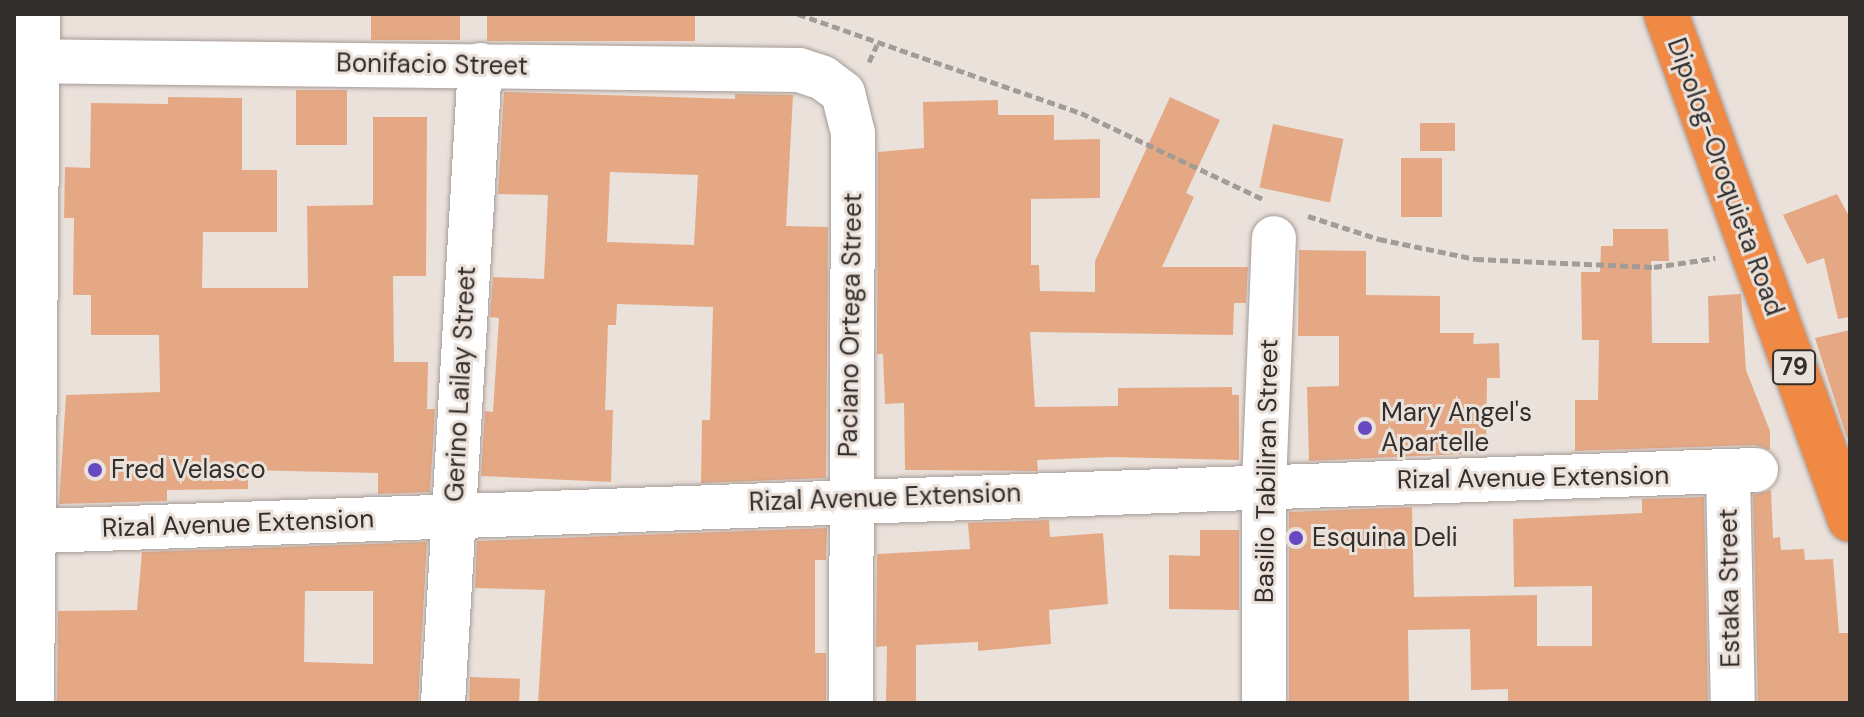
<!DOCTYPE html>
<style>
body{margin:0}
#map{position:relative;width:1864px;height:717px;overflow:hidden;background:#ebe1db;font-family:"DM Sans",sans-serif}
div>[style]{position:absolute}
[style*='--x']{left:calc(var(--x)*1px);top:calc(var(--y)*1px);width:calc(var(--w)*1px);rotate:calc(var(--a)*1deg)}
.building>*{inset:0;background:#e5a884;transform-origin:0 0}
.path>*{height:5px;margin-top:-2.5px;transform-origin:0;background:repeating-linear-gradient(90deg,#a29b96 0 8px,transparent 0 12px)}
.roads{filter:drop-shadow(0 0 2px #a59b96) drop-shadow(0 0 2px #a59b96)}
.minor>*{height:44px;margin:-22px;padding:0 22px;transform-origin:22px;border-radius:22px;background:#fff}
.highway>*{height:44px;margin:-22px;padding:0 22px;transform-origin:22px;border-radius:22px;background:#ef8944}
.dots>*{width:22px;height:22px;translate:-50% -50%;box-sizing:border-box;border:4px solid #ebe1db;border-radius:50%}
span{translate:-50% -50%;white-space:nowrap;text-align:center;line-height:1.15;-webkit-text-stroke:6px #ebe1db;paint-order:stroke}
.shield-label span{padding:2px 6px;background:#ebe1db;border:2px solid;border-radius:6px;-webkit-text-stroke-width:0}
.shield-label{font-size:24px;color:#322e2c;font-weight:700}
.street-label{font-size:26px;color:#322e2c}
.poi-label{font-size:26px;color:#322e2c}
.left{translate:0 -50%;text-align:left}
.frame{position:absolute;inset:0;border:16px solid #322e2c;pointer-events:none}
</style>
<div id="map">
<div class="building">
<div style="left:371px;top:14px;width:89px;height:26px"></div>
<div style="left:487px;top:14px;width:208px;height:27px"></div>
<div style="left:296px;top:90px;width:51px;height:55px"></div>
<div style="clip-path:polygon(evenodd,504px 92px,735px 99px,735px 94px,793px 95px,786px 226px,828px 227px,826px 478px,701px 483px,702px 420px,710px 420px,713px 307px,617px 304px,616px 325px,608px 325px,605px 410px,613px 410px,611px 482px,481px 476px,485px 411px,493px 412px,499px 318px,490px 317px,493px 277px,544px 279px,548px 195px,498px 194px,504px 92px,610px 172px,698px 175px,694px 245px,607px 242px,610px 172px)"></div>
<div style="clip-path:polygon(168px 97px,242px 98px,242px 170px,277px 170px,277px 232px,203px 232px,202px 288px,308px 288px,307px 206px,373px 205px,373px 117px,427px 117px,426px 276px,393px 276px,394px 362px,428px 362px,427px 409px,435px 409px,430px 492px,378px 494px,378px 473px,248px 470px,248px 489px,167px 490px,167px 501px,59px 504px,66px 395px,160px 392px,159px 335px,91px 335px,91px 295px,73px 295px,74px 218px,64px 218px,65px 167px,90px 168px,91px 103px,168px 104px)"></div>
<div style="clip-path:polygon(1170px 97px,1220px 120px,1186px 193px,1194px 197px,1162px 267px,1248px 267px,1246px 303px,1234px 303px,1233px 335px,1030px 332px,1035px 407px,1118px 406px,1118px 388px,1232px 387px,1232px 395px,1239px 395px,1239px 460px,1111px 457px,1037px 460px,1038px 471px,905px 470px,904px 403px,885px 404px,883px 354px,877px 354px,878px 152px,924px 148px,923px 102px,998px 100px,998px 115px,1054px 115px,1054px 140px,1100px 139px,1100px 198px,1031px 199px,1031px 265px,1039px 265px,1040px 291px,1095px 292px,1095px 261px)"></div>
<div style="left:1420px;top:123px;width:35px;height:28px"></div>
<div style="left:1273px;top:124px;width:72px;height:65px;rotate:12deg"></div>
<div style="left:1401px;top:158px;width:41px;height:59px"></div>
<div style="clip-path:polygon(1837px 194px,1850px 218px,1850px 317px,1838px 319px,1824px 258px,1807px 264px,1783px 215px)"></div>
<div style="clip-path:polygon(1613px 229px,1668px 229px,1669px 261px,1651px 261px,1652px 343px,1709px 343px,1708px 296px,1741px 294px,1746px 370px,1770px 431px,1770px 450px,1755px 445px,1575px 451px,1575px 400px,1598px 400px,1599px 340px,1582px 340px,1581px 272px,1600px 272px,1601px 246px,1613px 246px)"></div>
<div style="clip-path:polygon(1299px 250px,1366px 251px,1366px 295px,1440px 296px,1440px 333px,1474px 333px,1473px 344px,1499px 343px,1500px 378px,1487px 378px,1486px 453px,1309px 461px,1307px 387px,1339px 386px,1339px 336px,1298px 336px)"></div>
<div style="clip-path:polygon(1850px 330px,1850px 437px,1847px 438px,1815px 338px)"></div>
<div style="clip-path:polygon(1771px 490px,1773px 538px,1780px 537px,1781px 550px,1804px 549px,1805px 560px,1833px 559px,1839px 633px,1850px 633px,1850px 703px,1758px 703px,1753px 495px)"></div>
<div style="clip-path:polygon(1704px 497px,1708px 703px,1508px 703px,1508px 689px,1471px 690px,1470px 629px,1408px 630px,1409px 703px,1289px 701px,1289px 512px,1412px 507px,1414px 597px,1537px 595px,1537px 646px,1592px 646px,1592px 586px,1514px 587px,1513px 519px,1642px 513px,1642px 499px)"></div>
<div style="clip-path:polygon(1049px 520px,1050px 537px,1103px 533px,1108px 604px,1049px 610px,1051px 644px,978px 651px,978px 642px,916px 645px,916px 702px,886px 702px,887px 646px,876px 647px,877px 554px,970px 549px,968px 523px)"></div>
<div style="clip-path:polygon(827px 528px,826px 560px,815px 560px,815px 653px,826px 653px,826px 703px,538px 703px,545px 590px,475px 588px,477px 541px)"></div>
<div style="clip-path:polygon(1200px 530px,1239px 530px,1239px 610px,1169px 609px,1169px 555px,1200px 556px)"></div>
<div style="clip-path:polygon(evenodd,427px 542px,418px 703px,57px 703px,58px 611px,137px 610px,142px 552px,427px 542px,305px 591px,373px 591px,373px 664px,304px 662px,305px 591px)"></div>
<div style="left:470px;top:677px;width:50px;height:26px;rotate:2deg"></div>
</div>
<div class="path">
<div style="--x:798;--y:14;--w:300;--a:19.3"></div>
<div style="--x:1081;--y:113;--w:204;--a:25.3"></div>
<div style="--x:869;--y:62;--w:19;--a:-65"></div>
<div style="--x:1308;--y:216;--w:75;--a:17.9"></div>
<div style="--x:1379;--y:239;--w:99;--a:11.7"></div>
<div style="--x:1476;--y:259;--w:178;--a:2.6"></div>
<div style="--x:1654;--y:267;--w:62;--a:-8.4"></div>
</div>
<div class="roads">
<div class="minor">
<div style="--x:14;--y:61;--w:785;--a:0.66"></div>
<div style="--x:799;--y:70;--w:25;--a:18"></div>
<div style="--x:823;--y:78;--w:25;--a:37"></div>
<div style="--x:843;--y:93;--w:41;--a:76"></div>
<div style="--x:853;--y:133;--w:570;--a:90.2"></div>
<div style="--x:1728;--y:473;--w:230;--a:88.8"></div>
<div style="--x:14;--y:532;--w:1743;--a:-2.04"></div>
<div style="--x:32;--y:703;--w:689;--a:-89.5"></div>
<div style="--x:443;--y:703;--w:639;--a:-86.68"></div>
<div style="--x:1264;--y:703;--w:218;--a:-90"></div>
<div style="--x:1264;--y:485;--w:247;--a:-87.7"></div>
</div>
<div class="highway">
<div style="--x:1666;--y:14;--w:538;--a:70.02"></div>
</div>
</div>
<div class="dots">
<div style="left:1365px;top:428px;background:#6749c2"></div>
<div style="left:95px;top:470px;background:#6749c2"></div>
<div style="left:1296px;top:538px;background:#6749c2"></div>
</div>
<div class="shield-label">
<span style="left:1794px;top:367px">79</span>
</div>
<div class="street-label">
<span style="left:432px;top:65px;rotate:1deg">Bonifacio Street</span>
<span style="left:1725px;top:177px;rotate:70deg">Dipolog-Oroquieta Road</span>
<span style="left:851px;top:325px;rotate:-89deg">Paciano Ortega Street</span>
<span style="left:461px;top:384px;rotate:-87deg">Gerino Lailay Street</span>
<span style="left:1267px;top:471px;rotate:-89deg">Basilio Tabiliran Street</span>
<span style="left:1533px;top:478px;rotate:-1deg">Rizal Avenue Extension</span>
<span style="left:885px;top:498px;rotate:-2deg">Rizal Avenue Extension</span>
<span style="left:238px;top:524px;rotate:-2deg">Rizal Avenue Extension</span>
<span style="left:1730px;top:588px;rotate:-91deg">Estaka Street</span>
</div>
<div class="poi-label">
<span class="left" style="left:1381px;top:428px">Mary Angel's<br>Apartelle</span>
<span class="left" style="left:111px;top:470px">Fred Velasco</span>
<span class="left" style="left:1312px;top:538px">Esquina Deli</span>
</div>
<div class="frame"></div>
</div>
